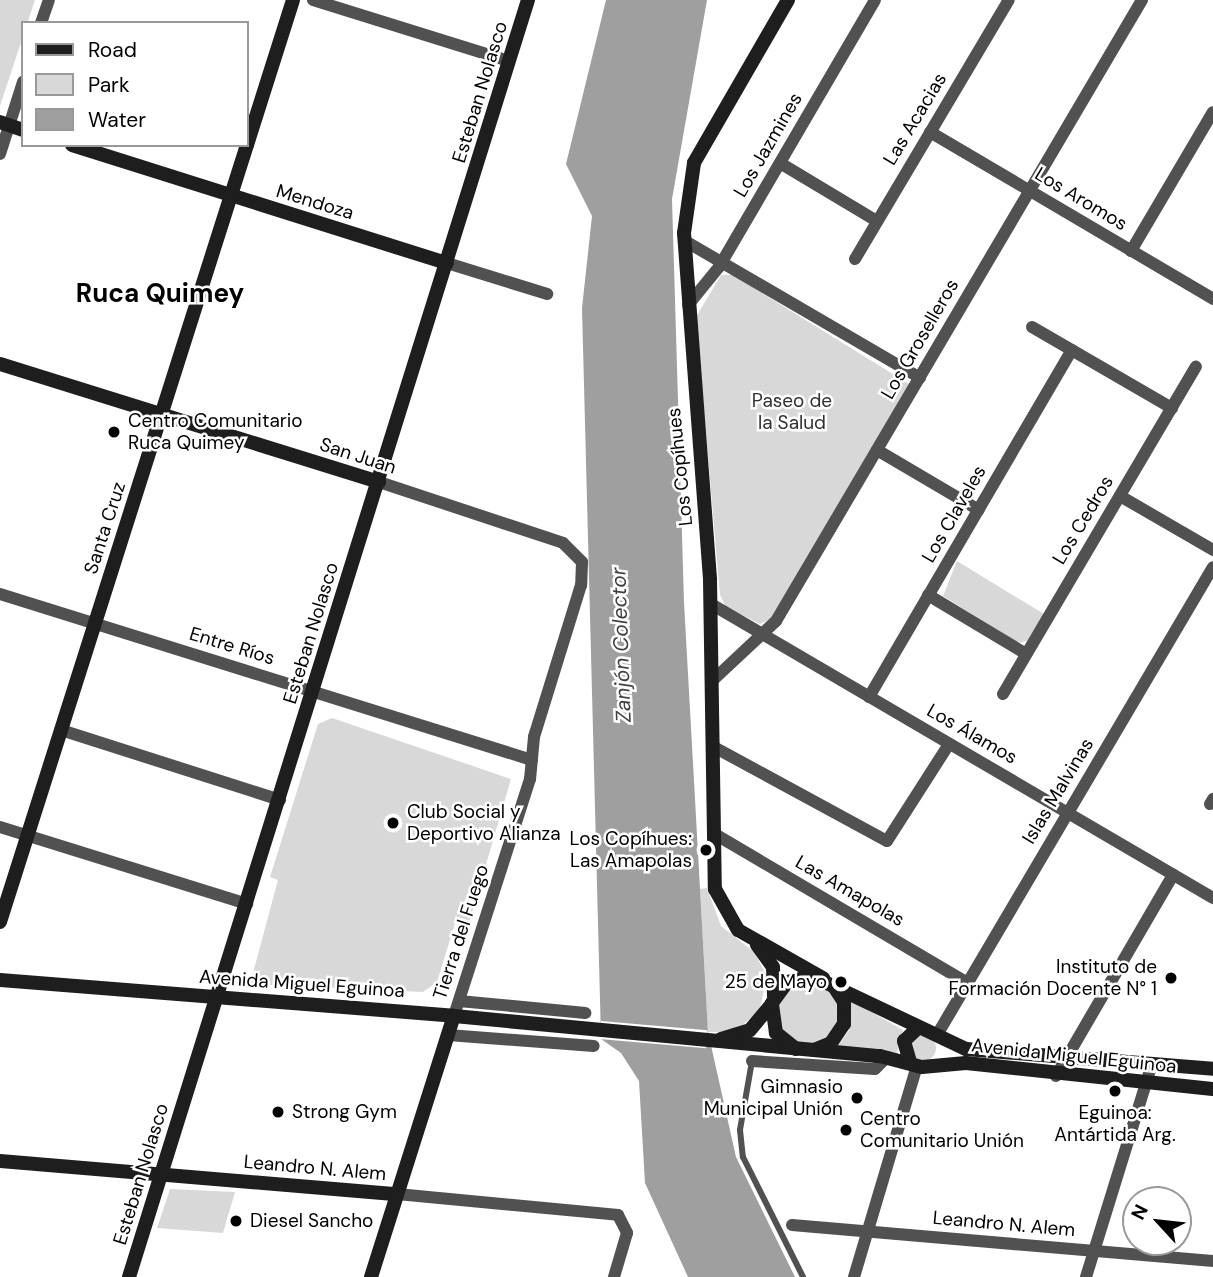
<!DOCTYPE html>
<meta charset="utf-8">
<style>
body{margin:0}
#map{position:relative;width:1213px;height:1277px;overflow:hidden;background:#fff;font-family:"DM Sans",sans-serif}
div>[style]{position:absolute}
[style*='--x']{left:calc(var(--x)*1px);top:calc(var(--y)*1px);width:calc(var(--w)*1px);rotate:calc(var(--a)*1deg)}
.green>*{inset:0;background:#d8d8d8}
.round{border-radius:50%}
.water>*{inset:0;background:#9f9f9f}
.pier>*{inset:0;background:#fff;transform-origin:0 0}
.lane>*{height:6px;margin:-3px;padding:0 3px;transform-origin:3px;border-radius:3px;background:#515151}
.street>*{height:12px;margin:-6px;padding:0 6px;transform-origin:6px;border-radius:6px;background:#515151}
.secondary>*{height:14px;margin:-7px;padding:0 7px;transform-origin:7px;border-radius:7px;background:#1e1e1e}
.dots>*{width:19px;height:19px;translate:-50% -50%;box-sizing:border-box;border:4px solid #fff;border-radius:50%}
span{translate:-50% -50%;white-space:nowrap;text-align:center;line-height:1.15;-webkit-text-stroke:5px #fff;paint-order:stroke}
.street-label{font-size:19px;color:#000}
.park-label{font-size:19px;color:#2f2f2f}
.poi-label{font-size:19px;color:#000}
.left{translate:0 -50%;text-align:left}
.right{translate:-100% -50%;text-align:right}
.water-label{font-size:21px;color:#404040;font-style:italic}
.district-label{font-size:26px;color:#000;font-weight:700}
.legend{position:absolute;left:21px;top:21px;width:228px;height:126px;box-sizing:border-box;background:#fff;border:2px solid #999;margin:0;padding:9px 12px;list-style:none;font-size:21px;color:#000}
.legend li{display:flex;align-items:center;gap:14px;height:35px}
.legend b{width:35px;border:2px solid #999}
.north{position:absolute;left:1122px;top:1186px;width:70px;height:70px;box-sizing:border-box;background:#fff;border:2px solid #999;border-radius:50%;rotate:297deg;font-size:19px;font-weight:700;line-height:28px;text-align:center;color:#000}
.north::after{content:'';display:block;margin:auto;width:24px;height:32px;background:#000;clip-path:polygon(50% 0,100% 100%,50% 72%,0 100%)}
</style>
<div id="map">
<div class="green">
<div style="clip-path:polygon(0 0,35px 0,0 106px)"></div>
<div style="clip-path:polygon(721px 275px,733px 275px,909px 384px,771px 619px,760px 624px,726px 607px,720px 595px,696px 317px)"></div>
<div style="clip-path:polygon(957px 561px,1044px 614px,1027px 641px,1019px 643px,943px 596px)"></div>
<div style="clip-path:polygon(332px 718px,511px 779px,468px 926px,455px 923px,437px 982px,423px 992px,250px 984px,278px 880px,270px 877px,318px 724px)"></div>
<div style="clip-path:polygon(707px 888px,721px 926px,754px 952px,767px 976px,760px 1009px,742px 1026px,719px 1032px,708px 1032px,700px 889px)"></div>
<div class="round" style="left:777px;top:982px;width:62px;height:62px"></div>
<div style="clip-path:polygon(850px 1000px,903px 1030px,897px 1053px,838px 1046px,850px 1029px)"></div>
<div class="round" style="left:910px;top:1035px;width:26px;height:26px"></div>
<div style="clip-path:polygon(170px 1189px,235px 1192px,223px 1233px,157px 1228px)"></div>
</div>
<div class="water">
<div style="clip-path:polygon(606px 0,707px 0,672px 199px,684px 602px,708px 1032px,736px 1157px,795px 1277px,688px 1277px,645px 1183px,639px 1081px,621px 1053px,601px 1039px,582px 308px,592px 216px,566px 164px)"></div>
</div>
<div class="pier">
<div style="left:601px;top:1021px;width:107px;height:18px;rotate:5deg"></div>
</div>
<div class="lane">
<div style="--x:752;--y:1061;--w:70;--a:99.9"></div>
<div style="--x:740;--y:1130;--w:27;--a:84"></div>
<div style="--x:743;--y:1157;--w:134;--a:63.4"></div>
</div>
<div class="street">
<div style="--x:313;--y:0;--w:205;--a:17.3"></div>
<div style="--x:41;--y:23;--w:24;--a:-71"></div>
<div style="--x:930;--y:132;--w:329;--a:30.5"></div>
<div style="--x:0;--y:154;--w:76;--a:-72.3"></div>
<div style="--x:780;--y:163;--w:113;--a:30.9"></div>
<div style="--x:685;--y:241;--w:272;--a:30.2"></div>
<div style="--x:1131;--y:251;--w:161;--a:-59.5"></div>
<div style="--x:855;--y:259;--w:301;--a:-59.3"></div>
<div style="--x:447;--y:263;--w:105;--a:17.2"></div>
<div style="--x:688;--y:305;--w:49;--a:-50.8"></div>
<div style="--x:719;--y:267;--w:309;--a:-59.7"></div>
<div style="--x:1032;--y:327;--w:162;--a:30.1"></div>
<div style="--x:877;--y:450;--w:118;--a:30.5"></div>
<div style="--x:379;--y:482;--w:194;--a:18.3"></div>
<div style="--x:563;--y:543;--w:27;--a:45"></div>
<div style="--x:582;--y:562;--w:23;--a:92"></div>
<div style="--x:581;--y:585;--w:159;--a:107.2"></div>
<div style="--x:534;--y:737;--w:42;--a:95.4"></div>
<div style="--x:530;--y:779;--w:249;--a:107.8"></div>
<div style="--x:1120;--y:496;--w:108;--a:30.1"></div>
<div style="--x:0;--y:594;--w:557;--a:17.33"></div>
<div style="--x:928;--y:595;--w:114;--a:31"></div>
<div style="--x:711;--y:604;--w:582;--a:30.36"></div>
<div style="--x:712;--y:681;--w:88;--a:-43.2"></div>
<div style="--x:776;--y:621;--w:721;--a:-59.49"></div>
<div style="--x:1003;--y:694;--w:380;--a:-59.5"></div>
<div style="--x:869;--y:697;--w:402;--a:-59.7"></div>
<div style="--x:61;--y:730;--w:230;--a:17.7"></div>
<div style="--x:712;--y:746;--w:199;--a:28.5"></div>
<div style="--x:887;--y:841;--w:115;--a:-57.4"></div>
<div style="--x:1210;--y:804;--w:6;--a:-59"></div>
<div style="--x:0;--y:827;--w:259;--a:17.3"></div>
<div style="--x:713;--y:833;--w:296;--a:30.5"></div>
<div style="--x:459;--y:1001;--w:127;--a:5.4"></div>
<div style="--x:448;--y:1035;--w:146;--a:4.3"></div>
<div style="--x:937;--y:1035;--w:543;--a:-59.47"></div>
<div style="--x:752;--y:1061;--w:123;--a:3.7"></div>
<div style="--x:875;--y:1069;--w:17;--a:-45"></div>
<div style="--x:1056;--y:1076;--w:233;--a:-59.8"></div>
<div style="--x:397;--y:1194;--w:222;--a:5.4"></div>
<div style="--x:618;--y:1215;--w:20;--a:63"></div>
<div style="--x:627;--y:1233;--w:46;--a:106.5"></div>
<div style="--x:792;--y:1225;--w:423;--a:4.9"></div>
<div style="--x:854;--y:1277;--w:220;--a:-73.4"></div>
<div style="--x:1086;--y:1277;--w:223;--a:-72.8"></div>
</div>
<div class="secondary">
<div style="--x:788;--y:0;--w:188;--a:120"></div>
<div style="--x:694;--y:163;--w:71;--a:98.1"></div>
<div style="--x:684;--y:233;--w:348;--a:85.7"></div>
<div style="--x:710;--y:580;--w:309;--a:89.1"></div>
<div style="--x:715;--y:889;--w:47;--a:60.7"></div>
<div style="--x:738;--y:930;--w:98;--a:29.5"></div>
<div style="--x:0;--y:122;--w:24;--a:19"></div>
<div style="--x:72;--y:145;--w:393;--a:17.5"></div>
<div style="--x:247;--y:145;--w:152;--a:-72.4"></div>
<div style="--x:0;--y:364;--w:397;--a:17.3"></div>
<div style="--x:0;--y:922;--w:815;--a:-72.37"></div>
<div style="--x:757;--y:945;--w:27;--a:54"></div>
<div style="--x:773;--y:967;--w:29;--a:88"></div>
<div style="--x:0;--y:980;--w:455;--a:4.5"></div>
<div style="--x:454;--y:1016;--w:428;--a:5.4"></div>
<div style="--x:880;--y:1056;--w:43;--a:14.7"></div>
<div style="--x:922;--y:1067;--w:44;--a:-5.2"></div>
<div style="--x:966;--y:1063;--w:248;--a:6"></div>
<div style="--x:721;--y:1039;--w:30;--a:-17"></div>
<div style="--x:750;--y:1030;--w:33;--a:-50"></div>
<div style="--x:796;--y:1049;--w:26;--a:-141"></div>
<div style="--x:776;--y:1033;--w:30;--a:-98"></div>
<div style="--x:772;--y:1003;--w:26;--a:-54"></div>
<div style="--x:787;--y:982;--w:26;--a:-13"></div>
<div style="--x:812;--y:976;--w:170;--a:25.4"></div>
<div style="--x:966;--y:1049;--w:248;--a:4.6"></div>
<div style="--x:814;--y:1050;--w:18;--a:-22"></div>
<div style="--x:831;--y:1043;--w:23;--a:-56"></div>
<div style="--x:844;--y:1024;--w:22;--a:-90"></div>
<div style="--x:844;--y:1002;--w:20;--a:-123"></div>
<div style="--x:910;--y:1062;--w:22;--a:-106"></div>
<div style="--x:904;--y:1041;--w:18;--a:-43"></div>
<div style="--x:0;--y:1161;--w:398;--a:4.8"></div>
<div style="--x:129;--y:1277;--w:1338;--a:-72.65"></div>
<div style="--x:371;--y:1277;--w:274;--a:-72.4"></div>
</div>
<div class="dots">
<div style="left:114px;top:432px;background:#000"></div>
<div style="left:393px;top:823px;background:#000"></div>
<div style="left:706px;top:850px;background:#000"></div>
<div style="left:1171px;top:978px;background:#000"></div>
<div style="left:841px;top:982px;background:#000"></div>
<div style="left:1115px;top:1091px;background:#000"></div>
<div style="left:857px;top:1098px;background:#000"></div>
<div style="left:278px;top:1112px;background:#000"></div>
<div style="left:846px;top:1130px;background:#000"></div>
<div style="left:236px;top:1221px;background:#000"></div>
</div>
<div class="street-label">
<span style="left:480px;top:92px;rotate:-73deg">Esteban Nolasco</span>
<span style="left:915px;top:119px;rotate:-59deg">Las Acacias</span>
<span style="left:768px;top:145px;rotate:-60deg">Los Jazmines</span>
<span style="left:1081px;top:199px;rotate:31deg">Los Aromos</span>
<span style="left:315px;top:202px;rotate:17deg">Mendoza</span>
<span style="left:920px;top:339px;rotate:-60deg">Los Groselleros</span>
<span style="left:358px;top:456px;rotate:18deg">San Juan</span>
<span style="left:680px;top:467px;rotate:-96deg">Los Copíhues</span>
<span style="left:954px;top:514px;rotate:-60deg">Los Claveles</span>
<span style="left:1083px;top:520px;rotate:-59deg">Los Cedros</span>
<span style="left:105px;top:528px;rotate:-72deg">Santa Cruz</span>
<span style="left:311px;top:633px;rotate:-73deg">Esteban Nolasco</span>
<span style="left:232px;top:646px;rotate:17deg">Entre Ríos</span>
<span style="left:972px;top:734px;rotate:30deg">Los Álamos</span>
<span style="left:1058px;top:791px;rotate:-59deg">Islas Malvinas</span>
<span style="left:850px;top:891px;rotate:30deg">Las Amapolas</span>
<span style="left:461px;top:932px;rotate:-72deg">Tierra del Fuego</span>
<span style="left:302px;top:984px;rotate:4deg">Avenida Miguel Eguinoa</span>
<span style="left:1074px;top:1056px;rotate:6deg">Avenida Miguel Eguinoa</span>
<span style="left:315px;top:1168px;rotate:5deg">Leandro N. Alem</span>
<span style="left:141px;top:1174px;rotate:-73deg">Esteban Nolasco</span>
<span style="left:1004px;top:1224px;rotate:5deg">Leandro N. Alem</span>
</div>
<div class="park-label">
<span style="left:792px;top:412px">Paseo de<br>la Salud</span>
</div>
<div class="poi-label">
<span class="left" style="left:128px;top:432px">Centro Comunitario<br>Ruca Quimey</span>
<span class="left" style="left:407px;top:823px">Club Social y<br>Deportivo Alianza</span>
<span class="right" style="left:692px;top:850px">Los Copíhues:<br>Las Amapolas</span>
<span class="right" style="left:1157px;top:978px">Instituto de<br>Formación Docente N° 1</span>
<span class="right" style="left:827px;top:982px">25 de Mayo</span>
<span class="right" style="left:843px;top:1098px">Gimnasio<br>Municipal Unión</span>
<span class="left" style="left:292px;top:1112px">Strong Gym</span>
<span style="left:1115px;top:1124px">Eguinoa:<br>Antártida Arg.</span>
<span class="left" style="left:860px;top:1130px">Centro<br>Comunitario Unión</span>
<span class="left" style="left:250px;top:1221px">Diesel Sancho</span>
</div>
<div class="water-label">
<span style="left:621px;top:645px;rotate:-92deg">Zanjón Colector</span>
</div>
<div class="district-label">
<span style="left:160px;top:294px">Ruca Quimey</span>
</div>
<ul class="legend">
<li><b style="height:9px;background:#1e1e1e"></b>Road</li>
<li><b style="height:19px;background:#d8d8d8"></b>Park</li>
<li><b style="height:19px;background:#9f9f9f"></b>Water</li>
</ul>
<div class="north">N</div>
</div>
